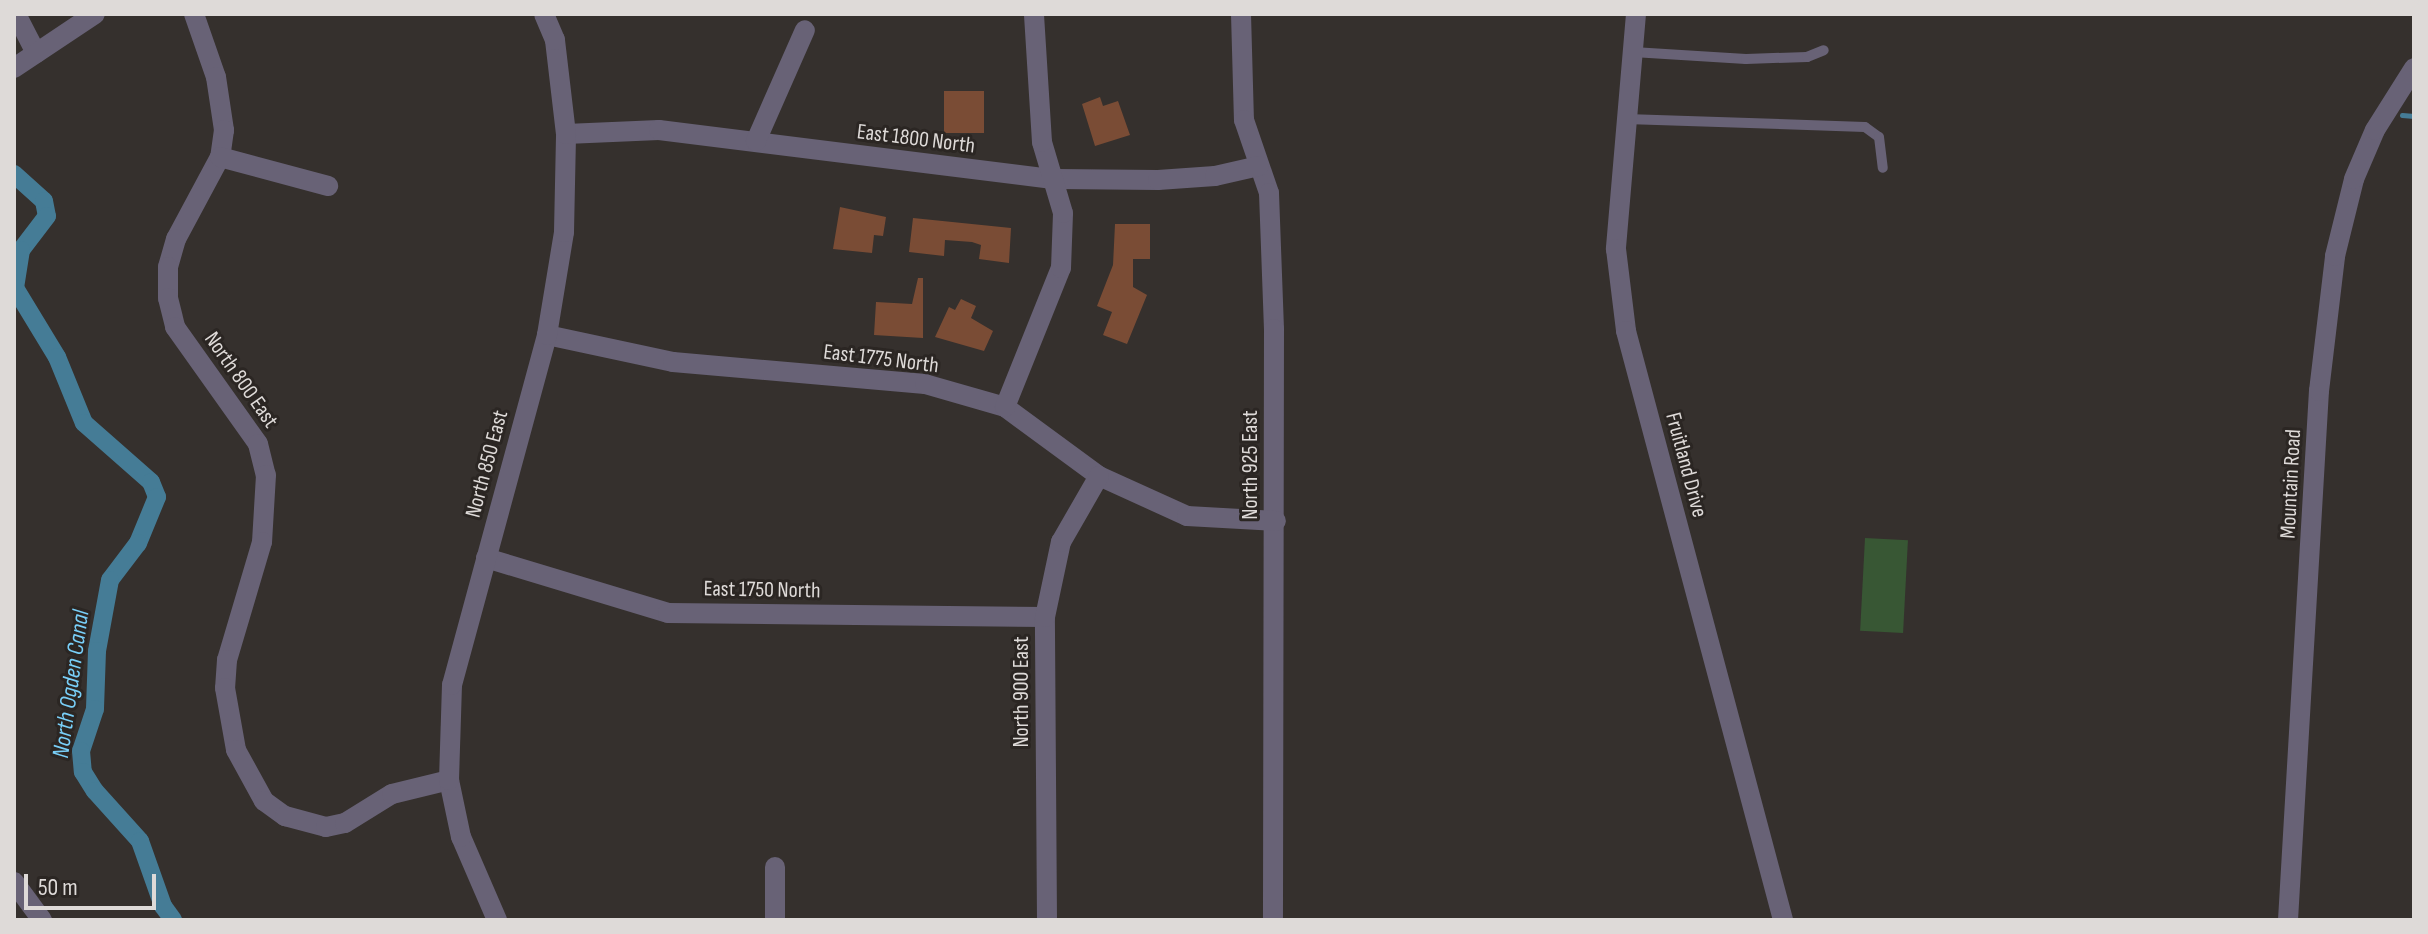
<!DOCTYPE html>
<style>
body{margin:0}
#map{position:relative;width:2428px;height:934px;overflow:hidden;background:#35302d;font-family:"Sofia Sans Condensed",sans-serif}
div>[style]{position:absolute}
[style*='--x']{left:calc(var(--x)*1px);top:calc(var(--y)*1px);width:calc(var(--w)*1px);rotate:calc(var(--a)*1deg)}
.green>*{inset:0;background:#385734;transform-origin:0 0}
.stream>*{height:5px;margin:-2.5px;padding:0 2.5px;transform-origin:2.5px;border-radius:2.5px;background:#457c96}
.canal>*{height:18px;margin:-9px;padding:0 9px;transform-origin:9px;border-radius:9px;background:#457c96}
.building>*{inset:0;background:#7a4c35;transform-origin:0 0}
.service>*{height:10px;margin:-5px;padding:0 5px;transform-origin:5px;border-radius:5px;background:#686276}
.minor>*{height:20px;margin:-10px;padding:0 10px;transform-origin:10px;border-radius:10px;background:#686276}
.tertiary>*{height:20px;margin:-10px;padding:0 10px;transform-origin:10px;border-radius:10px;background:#686276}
span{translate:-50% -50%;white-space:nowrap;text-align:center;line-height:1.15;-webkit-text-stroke:6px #2b2623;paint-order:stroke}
.street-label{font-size:22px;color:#dedad8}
.water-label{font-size:24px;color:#79cff8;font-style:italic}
.frame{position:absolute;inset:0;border:16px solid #dedad8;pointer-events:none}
.scale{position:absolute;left:24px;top:874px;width:132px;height:36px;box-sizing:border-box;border:4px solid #dedad8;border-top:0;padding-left:10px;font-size:24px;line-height:28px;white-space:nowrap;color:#dedad8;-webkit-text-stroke:6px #2b2623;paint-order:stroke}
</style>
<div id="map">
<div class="green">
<div style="left:1865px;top:538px;width:43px;height:93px;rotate:3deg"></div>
</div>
<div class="stream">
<div style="--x:2402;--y:115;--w:12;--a:5"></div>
</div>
<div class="canal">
<div style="--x:14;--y:174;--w:40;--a:42"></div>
<div style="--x:44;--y:201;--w:15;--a:79"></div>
<div style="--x:47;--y:216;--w:43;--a:127.4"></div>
<div style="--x:21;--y:250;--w:38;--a:99"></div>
<div style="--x:15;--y:288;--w:81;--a:58.7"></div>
<div style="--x:57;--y:357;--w:71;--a:67.8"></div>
<div style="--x:84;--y:423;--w:89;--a:41.4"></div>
<div style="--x:151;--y:482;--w:16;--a:68"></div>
<div style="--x:157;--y:497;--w:50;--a:112.4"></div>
<div style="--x:138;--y:543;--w:46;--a:127.1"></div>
<div style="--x:110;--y:580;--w:72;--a:100.4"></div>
<div style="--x:97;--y:651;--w:58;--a:92"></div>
<div style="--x:95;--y:709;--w:44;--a:108.4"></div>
<div style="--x:81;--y:751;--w:21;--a:85"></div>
<div style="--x:83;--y:772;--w:22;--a:58"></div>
<div style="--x:95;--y:791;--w:67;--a:48"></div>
<div style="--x:140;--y:841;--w:69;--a:70.5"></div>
<div style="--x:163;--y:906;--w:17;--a:54"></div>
</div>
<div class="building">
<div style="left:984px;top:91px;width:42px;height:40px;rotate:90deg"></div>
<div style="clip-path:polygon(1100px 97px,1103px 106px,1118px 101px,1130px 135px,1095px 146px,1082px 104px)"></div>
<div style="clip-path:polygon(840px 207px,886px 217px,883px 236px,874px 235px,872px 253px,833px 249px)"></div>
<div style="clip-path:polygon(913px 218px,1011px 228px,1009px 263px,979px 259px,981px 245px,972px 242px,945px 240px,944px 256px,909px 252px)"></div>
<div style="clip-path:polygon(1115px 224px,1150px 224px,1150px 259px,1133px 259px,1133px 287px,1147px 295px,1127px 344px,1103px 335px,1112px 312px,1097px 306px,1113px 265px)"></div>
<div style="clip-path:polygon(918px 278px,923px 278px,923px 338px,874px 335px,876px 302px,912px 304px)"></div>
<div style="clip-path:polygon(961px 299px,976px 306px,971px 318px,993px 331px,984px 351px,935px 337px,949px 307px,955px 310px)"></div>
</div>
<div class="service">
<div style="--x:1633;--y:52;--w:113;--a:3.5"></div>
<div style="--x:1746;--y:59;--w:61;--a:-1.9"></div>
<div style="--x:1807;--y:57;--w:18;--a:-22"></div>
<div style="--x:1626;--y:119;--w:239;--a:1.9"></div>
<div style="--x:1865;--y:127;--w:17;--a:36"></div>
<div style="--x:1879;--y:137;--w:31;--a:83"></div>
</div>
<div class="minor">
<div style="--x:16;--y:14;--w:44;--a:62.9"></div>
<div style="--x:194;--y:14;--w:67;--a:70.8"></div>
<div style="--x:216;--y:77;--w:54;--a:81.4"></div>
<div style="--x:224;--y:130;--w:27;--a:98"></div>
<div style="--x:220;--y:157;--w:93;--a:118.2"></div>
<div style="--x:176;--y:239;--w:29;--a:106"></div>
<div style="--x:168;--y:267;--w:31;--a:90"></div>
<div style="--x:168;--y:298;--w:30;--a:76"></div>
<div style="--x:175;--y:327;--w:143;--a:54.6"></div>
<div style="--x:258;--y:444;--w:32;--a:76"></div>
<div style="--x:266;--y:475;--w:67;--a:93.4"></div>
<div style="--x:262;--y:542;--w:123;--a:106.5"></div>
<div style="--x:227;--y:660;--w:28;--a:94"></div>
<div style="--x:225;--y:688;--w:63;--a:79.9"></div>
<div style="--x:236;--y:750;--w:58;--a:61.2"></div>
<div style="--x:264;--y:801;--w:26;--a:36"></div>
<div style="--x:285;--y:816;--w:42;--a:15"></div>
<div style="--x:326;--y:827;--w:19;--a:-12"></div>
<div style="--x:345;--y:823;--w:55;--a:-31.7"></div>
<div style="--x:392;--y:794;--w:59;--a:-13.8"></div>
<div style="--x:1241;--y:14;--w:106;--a:88.4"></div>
<div style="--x:1244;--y:120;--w:77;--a:71.1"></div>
<div style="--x:1269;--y:193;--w:136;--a:87.9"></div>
<div style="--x:1274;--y:329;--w:591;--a:90.1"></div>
<div style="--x:14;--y:68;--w:97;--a:-33.7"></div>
<div style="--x:566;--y:134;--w:93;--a:-2.5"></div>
<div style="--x:659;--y:130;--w:399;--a:7.1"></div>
<div style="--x:1055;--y:179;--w:103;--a:0.6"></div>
<div style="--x:1158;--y:180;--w:57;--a:-4"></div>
<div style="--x:1215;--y:176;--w:45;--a:-12.8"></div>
<div style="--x:756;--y:141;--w:121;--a:-66.2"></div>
<div style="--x:220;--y:157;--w:112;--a:15"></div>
<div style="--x:547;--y:335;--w:129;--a:12.1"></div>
<div style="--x:673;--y:362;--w:253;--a:5"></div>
<div style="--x:925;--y:384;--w:83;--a:16"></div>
<div style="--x:1005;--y:407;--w:117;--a:36.3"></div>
<div style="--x:1099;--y:476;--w:97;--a:24.4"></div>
<div style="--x:1187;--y:516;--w:89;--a:3.2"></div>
<div style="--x:1005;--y:407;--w:150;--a:-68.1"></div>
<div style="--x:1061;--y:268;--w:55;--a:-87.9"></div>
<div style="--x:1063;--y:213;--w:74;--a:-106.5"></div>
<div style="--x:1042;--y:142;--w:128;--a:-93.6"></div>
<div style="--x:486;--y:558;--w:190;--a:16.8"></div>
<div style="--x:668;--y:613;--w:377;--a:0.6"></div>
<div style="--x:14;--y:882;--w:47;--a:53.6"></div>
<div style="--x:497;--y:920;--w:90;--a:-113.4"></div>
<div style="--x:461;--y:837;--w:58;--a:-101.9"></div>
<div style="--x:449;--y:780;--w:95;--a:-88.2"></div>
<div style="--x:452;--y:685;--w:363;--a:-74.8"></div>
<div style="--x:547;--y:335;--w:104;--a:-80.6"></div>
<div style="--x:564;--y:232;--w:98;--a:-88.8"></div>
<div style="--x:566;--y:134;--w:95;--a:-96.7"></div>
<div style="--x:555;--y:40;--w:28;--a:-113"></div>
<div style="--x:775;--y:920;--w:53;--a:-90"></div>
<div style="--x:1047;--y:920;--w:303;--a:-90.4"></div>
<div style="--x:1045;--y:617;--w:77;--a:-78"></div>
<div style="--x:1061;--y:542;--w:76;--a:-60.1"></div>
</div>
<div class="tertiary">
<div style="--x:1636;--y:14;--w:236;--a:94.9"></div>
<div style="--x:1616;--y:249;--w:83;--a:83"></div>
<div style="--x:1626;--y:331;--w:610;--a:75.07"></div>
<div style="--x:2288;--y:920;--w:530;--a:-86.65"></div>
<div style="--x:2319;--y:391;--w:136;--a:-83.2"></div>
<div style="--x:2335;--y:256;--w:79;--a:-76.1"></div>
<div style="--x:2354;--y:179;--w:53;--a:-66.8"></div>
<div style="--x:2375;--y:130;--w:73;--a:-57.8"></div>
</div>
<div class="street-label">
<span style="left:916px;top:139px;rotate:7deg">East 1800 North</span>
<span style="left:881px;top:359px;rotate:7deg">East 1775 North</span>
<span style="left:241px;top:380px;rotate:55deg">North 800 East</span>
<span style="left:487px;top:464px;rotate:-75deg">North 850 East</span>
<span style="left:1251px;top:465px;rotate:-90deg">North 925 East</span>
<span style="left:1686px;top:465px;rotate:75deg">Fruitland Drive</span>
<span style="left:2291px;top:484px;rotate:-87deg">Mountain Road</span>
<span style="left:762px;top:590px;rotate:1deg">East 1750 North</span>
<span style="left:1022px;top:692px;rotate:-90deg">North 900 East</span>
</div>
<div class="water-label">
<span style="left:71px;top:684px;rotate:-82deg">North Ogden Canal</span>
</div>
<div class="frame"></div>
<div class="scale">50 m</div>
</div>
